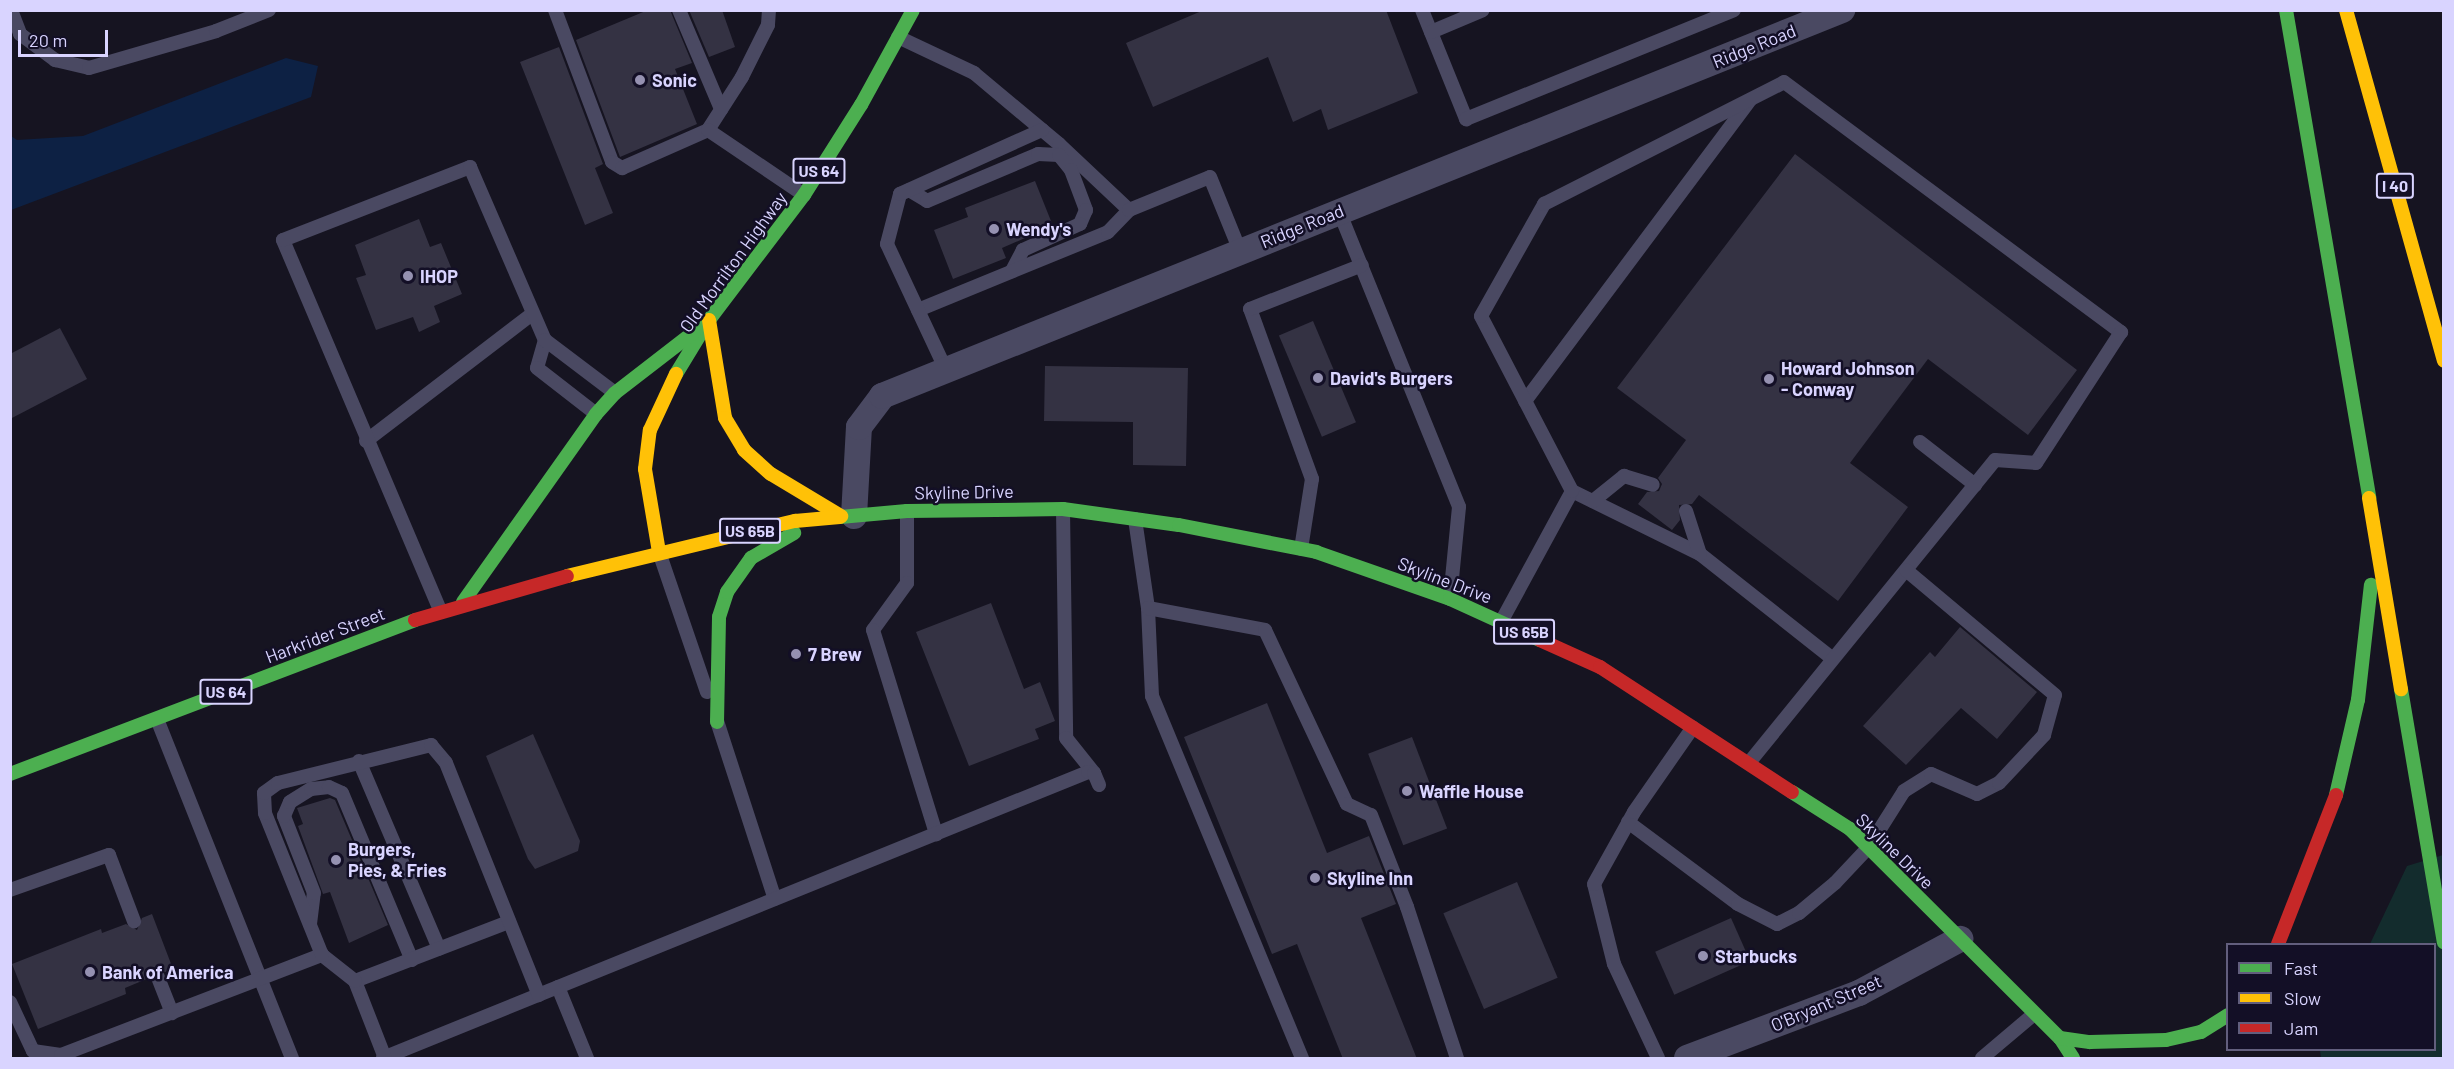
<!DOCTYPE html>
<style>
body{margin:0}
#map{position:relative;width:2454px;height:1069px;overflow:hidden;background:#161421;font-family:Barlow,sans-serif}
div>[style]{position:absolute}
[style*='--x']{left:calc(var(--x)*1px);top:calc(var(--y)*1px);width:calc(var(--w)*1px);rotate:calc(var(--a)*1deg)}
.green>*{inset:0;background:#132c2d}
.water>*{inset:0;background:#0d2144}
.building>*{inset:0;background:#343243;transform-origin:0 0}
.lane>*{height:14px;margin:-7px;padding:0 7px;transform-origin:7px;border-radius:7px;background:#4a4962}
.street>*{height:26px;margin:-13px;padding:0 13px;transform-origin:13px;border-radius:13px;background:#4a4962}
.fast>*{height:14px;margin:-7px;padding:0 7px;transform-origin:7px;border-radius:7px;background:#4caf50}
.slow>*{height:14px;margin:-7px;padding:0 7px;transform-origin:7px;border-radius:7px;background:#ffc107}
.jam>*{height:14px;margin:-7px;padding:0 7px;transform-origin:7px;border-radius:7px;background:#c62828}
.dots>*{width:16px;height:16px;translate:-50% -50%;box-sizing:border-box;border:3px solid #130f26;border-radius:50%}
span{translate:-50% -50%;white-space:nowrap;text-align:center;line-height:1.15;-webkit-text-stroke:5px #130f26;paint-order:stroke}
.shield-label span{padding:2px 4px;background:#130f26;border:2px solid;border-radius:4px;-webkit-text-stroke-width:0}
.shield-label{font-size:16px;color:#d9d4ff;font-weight:700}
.street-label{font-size:18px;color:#d9d4ff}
.poi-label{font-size:18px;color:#d9d4ff;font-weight:700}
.left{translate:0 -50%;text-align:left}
.frame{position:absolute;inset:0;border:12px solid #d9d4ff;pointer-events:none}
.legend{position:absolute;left:2226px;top:943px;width:210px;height:108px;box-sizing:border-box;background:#130f26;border:2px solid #625e7d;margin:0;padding:8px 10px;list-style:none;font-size:18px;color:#d9d4ff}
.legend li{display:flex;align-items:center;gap:12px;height:30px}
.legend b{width:30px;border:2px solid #625e7d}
.scale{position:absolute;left:18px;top:30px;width:90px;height:27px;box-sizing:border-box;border:3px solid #d9d4ff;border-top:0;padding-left:8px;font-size:18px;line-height:21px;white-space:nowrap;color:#d9d4ff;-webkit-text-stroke:4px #130f26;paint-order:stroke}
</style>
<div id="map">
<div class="green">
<div style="clip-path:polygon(2443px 855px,2443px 1058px,2321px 1058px,2320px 1050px,2434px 1050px,2434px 944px,2370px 944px,2407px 866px)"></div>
</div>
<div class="water">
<div style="clip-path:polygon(286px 58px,318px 66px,311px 97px,11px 210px,11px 136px,17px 140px,83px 136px)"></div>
</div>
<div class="building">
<div style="clip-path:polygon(648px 10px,670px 10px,692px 63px,675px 69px,697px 124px,620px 157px,576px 40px)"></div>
<div style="clip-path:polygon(689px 10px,722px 10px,735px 47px,709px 57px)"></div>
<div style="clip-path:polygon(1204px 10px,1386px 10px,1418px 93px,1328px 130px,1321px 109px,1293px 122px,1268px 57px,1153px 107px,1126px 43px)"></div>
<div style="clip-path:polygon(559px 47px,603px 164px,595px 168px,613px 213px,585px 225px,520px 62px)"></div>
<div style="clip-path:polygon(1795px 154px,2077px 370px,2028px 435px,1928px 359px,1850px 463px,1908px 507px,1838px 601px,1699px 495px,1692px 504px,1679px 505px,1680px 520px,1672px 530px,1638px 504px,1647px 492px,1659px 491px,1662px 484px,1658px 478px,1686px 440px,1617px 388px)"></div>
<div style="clip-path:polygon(1035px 181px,1053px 226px,1002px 248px,1006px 258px,953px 279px,934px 230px,968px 217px,965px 208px)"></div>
<div style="clip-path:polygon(419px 219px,430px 247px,441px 243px,462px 294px,434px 306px,440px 322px,419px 332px,413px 317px,376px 330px,356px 278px,366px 275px,355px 245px)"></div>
<div style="left:1313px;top:321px;width:110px;height:37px;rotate:67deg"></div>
<div style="clip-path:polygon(60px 328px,87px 379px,10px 419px,10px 354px)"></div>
<div style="clip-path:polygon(1045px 366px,1188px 368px,1186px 466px,1133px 465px,1133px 422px,1044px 421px)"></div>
<div style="clip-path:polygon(991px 603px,1024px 689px,1040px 682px,1055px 721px,1035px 729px,1039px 739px,969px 766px,916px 632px)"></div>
<div style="clip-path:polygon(1960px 627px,2037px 692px,1997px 739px,1961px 708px,1906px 765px,1863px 726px,1930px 652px,1935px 657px)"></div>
<div style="clip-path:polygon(1267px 703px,1327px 853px,1369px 836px,1396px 904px,1361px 918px,1417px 1059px,1343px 1059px,1297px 944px,1272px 954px,1184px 737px)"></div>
<div style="clip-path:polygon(533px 734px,580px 841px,578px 851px,535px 869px,528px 859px,486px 756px)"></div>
<div style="left:1412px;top:737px;width:98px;height:47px;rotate:69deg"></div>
<div style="clip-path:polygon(330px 798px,335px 800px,388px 925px,349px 943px,330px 892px,323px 894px,298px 826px,303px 824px,297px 808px)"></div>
<div style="left:1517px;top:882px;width:104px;height:80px;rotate:67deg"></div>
<div style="clip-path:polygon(152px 914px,173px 969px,165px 972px,153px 967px,149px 978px,125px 988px,126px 994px,38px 1029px,12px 964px,101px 929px,102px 933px,126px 924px,137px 930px,142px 918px)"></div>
<div style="left:1731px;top:918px;width:47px;height:83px;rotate:66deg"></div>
</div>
<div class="lane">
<div style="--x:11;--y:10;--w:26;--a:69"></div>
<div style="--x:20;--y:34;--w:44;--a:36.6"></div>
<div style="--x:55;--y:60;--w:35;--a:13"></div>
<div style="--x:89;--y:68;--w:132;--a:-16.2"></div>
<div style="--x:216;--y:31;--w:57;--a:-21.6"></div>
<div style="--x:555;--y:10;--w:162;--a:69.4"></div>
<div style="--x:612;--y:162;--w:12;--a:31"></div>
<div style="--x:622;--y:168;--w:94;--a:-23.8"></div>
<div style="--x:679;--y:10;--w:108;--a:67"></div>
<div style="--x:769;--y:10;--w:15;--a:94"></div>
<div style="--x:768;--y:25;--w:58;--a:116.6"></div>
<div style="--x:742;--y:77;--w:63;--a:122.7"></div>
<div style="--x:708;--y:130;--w:116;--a:34.1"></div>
<div style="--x:1422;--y:10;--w:118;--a:68"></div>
<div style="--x:1466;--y:119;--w:289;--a:-22.1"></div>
<div style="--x:1431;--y:32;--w:56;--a:-22.9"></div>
<div style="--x:898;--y:37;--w:84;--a:25.3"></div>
<div style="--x:974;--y:73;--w:111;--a:39.9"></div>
<div style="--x:1059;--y:144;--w:96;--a:43.3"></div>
<div style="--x:909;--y:190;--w:21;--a:31"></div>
<div style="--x:927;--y:201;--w:121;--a:-22.9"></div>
<div style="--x:1038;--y:154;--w:21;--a:3"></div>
<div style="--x:1059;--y:155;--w:19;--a:51"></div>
<div style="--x:1071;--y:170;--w:43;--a:69.4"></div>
<div style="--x:1086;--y:210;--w:15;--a:113"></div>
<div style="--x:1080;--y:224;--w:63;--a:155.5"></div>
<div style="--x:1023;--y:250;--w:24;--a:118"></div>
<div style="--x:1339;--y:211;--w:319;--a:67.9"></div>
<div style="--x:1459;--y:507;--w:92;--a:95.6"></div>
<div style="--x:918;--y:310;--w:205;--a:-22.3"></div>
<div style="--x:1108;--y:232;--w:30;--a:-46"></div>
<div style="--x:1129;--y:210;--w:87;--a:-22.2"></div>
<div style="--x:1210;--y:177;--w:80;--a:67.9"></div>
<div style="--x:545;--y:340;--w:29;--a:106"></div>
<div style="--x:537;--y:368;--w:75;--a:37.9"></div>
<div style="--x:946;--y:370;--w:139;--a:-115.1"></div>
<div style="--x:887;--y:244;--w:52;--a:-75.4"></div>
<div style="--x:900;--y:194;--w:156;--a:-24.3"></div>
<div style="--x:1525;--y:401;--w:376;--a:-53.2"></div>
<div style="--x:366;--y:441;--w:209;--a:-37.4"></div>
<div style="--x:1920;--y:442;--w:70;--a:38"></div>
<div style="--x:1572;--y:491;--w:143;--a:26.2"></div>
<div style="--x:1700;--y:554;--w:169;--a:38.3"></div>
<div style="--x:1593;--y:501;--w:40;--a:-39"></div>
<div style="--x:1624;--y:476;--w:30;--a:17"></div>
<div style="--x:1063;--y:509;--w:229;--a:89.2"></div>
<div style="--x:1066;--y:738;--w:45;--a:51.3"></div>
<div style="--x:907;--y:511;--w:72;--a:90"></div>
<div style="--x:907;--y:583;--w:58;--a:125.9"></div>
<div style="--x:873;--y:630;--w:214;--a:72.8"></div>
<div style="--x:1686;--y:511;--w:45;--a:72"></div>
<div style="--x:1135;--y:519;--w:90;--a:81.7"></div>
<div style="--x:1148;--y:608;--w:88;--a:87.4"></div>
<div style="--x:1152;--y:696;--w:392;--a:67.5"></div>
<div style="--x:1301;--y:549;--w:71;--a:-81.1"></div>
<div style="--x:1312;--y:479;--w:181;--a:-110"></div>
<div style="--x:1250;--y:309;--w:120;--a:-21.4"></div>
<div style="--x:659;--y:552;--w:148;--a:71.1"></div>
<div style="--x:1148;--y:608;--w:119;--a:10.6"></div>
<div style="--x:1265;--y:630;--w:192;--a:64.8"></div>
<div style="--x:1347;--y:804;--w:26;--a:25"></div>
<div style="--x:1371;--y:815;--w:99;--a:68.6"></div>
<div style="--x:1407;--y:907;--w:159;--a:71.7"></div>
<div style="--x:440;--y:610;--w:402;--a:-113"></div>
<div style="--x:283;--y:240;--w:201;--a:-21.3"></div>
<div style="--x:470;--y:167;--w:189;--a:66.6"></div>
<div style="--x:545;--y:340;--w:88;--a:37.1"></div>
<div style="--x:1501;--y:622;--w:149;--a:-61.5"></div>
<div style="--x:1572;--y:491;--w:197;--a:-117.5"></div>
<div style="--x:1481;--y:316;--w:129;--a:-60.6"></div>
<div style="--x:1544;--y:204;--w:269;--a:-26.9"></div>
<div style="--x:1784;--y:82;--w:420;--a:36.6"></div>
<div style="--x:2121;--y:332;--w:156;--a:123"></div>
<div style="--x:2036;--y:463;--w:41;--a:-175.8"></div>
<div style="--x:1995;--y:460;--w:388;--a:129.1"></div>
<div style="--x:157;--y:719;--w:365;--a:68.3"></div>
<div style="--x:717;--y:721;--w:187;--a:72"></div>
<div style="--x:359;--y:761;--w:204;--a:66.9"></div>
<div style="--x:1628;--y:822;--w:137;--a:36.7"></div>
<div style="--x:1738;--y:904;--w:44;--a:27.1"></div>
<div style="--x:1777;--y:924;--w:25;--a:-27"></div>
<div style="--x:1799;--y:913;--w:47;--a:-39.8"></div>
<div style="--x:1835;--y:883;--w:48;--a:-46.7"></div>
<div style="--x:1868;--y:848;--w:67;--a:-57.7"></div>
<div style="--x:1904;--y:791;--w:32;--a:-32"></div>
<div style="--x:1931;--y:774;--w:50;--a:23.5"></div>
<div style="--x:1977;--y:794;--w:25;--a:-27"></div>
<div style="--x:1999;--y:783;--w:66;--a:-46.8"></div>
<div style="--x:2044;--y:735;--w:41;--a:-74.6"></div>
<div style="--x:2055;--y:695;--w:194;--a:-140"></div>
<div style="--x:10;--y:890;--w:105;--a:-19.5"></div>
<div style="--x:109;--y:855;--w:71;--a:69.3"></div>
<div style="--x:310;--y:924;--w:31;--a:-83"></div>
<div style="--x:314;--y:893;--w:83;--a:-111.3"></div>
<div style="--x:284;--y:816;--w:15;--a:-67"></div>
<div style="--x:290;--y:802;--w:25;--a:-32"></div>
<div style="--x:311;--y:789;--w:18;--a:-6"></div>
<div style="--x:329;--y:787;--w:14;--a:25"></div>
<div style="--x:342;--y:793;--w:181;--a:67.3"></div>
<div style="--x:157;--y:975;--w:41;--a:68.5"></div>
<div style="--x:355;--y:981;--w:165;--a:-21"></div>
<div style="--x:558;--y:987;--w:77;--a:67.8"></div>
<div style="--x:10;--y:1002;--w:54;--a:64.9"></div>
<div style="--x:33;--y:1051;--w:28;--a:8"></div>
<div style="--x:61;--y:1055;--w:280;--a:-21"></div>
<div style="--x:383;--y:1058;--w:761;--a:-22.08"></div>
<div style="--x:1088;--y:772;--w:6;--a:9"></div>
<div style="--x:1094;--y:773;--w:13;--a:67"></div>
<div style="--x:385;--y:1058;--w:83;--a:-111.3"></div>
<div style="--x:355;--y:981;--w:42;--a:-141.8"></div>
<div style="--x:322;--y:955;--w:153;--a:-111.9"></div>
<div style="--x:265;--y:813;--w:20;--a:-93"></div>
<div style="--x:264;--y:793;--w:17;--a:-36"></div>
<div style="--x:278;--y:783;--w:158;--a:-13.9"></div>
<div style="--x:431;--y:745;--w:23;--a:50"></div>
<div style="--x:446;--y:763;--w:250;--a:68.2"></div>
<div style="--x:1658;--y:1058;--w:104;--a:-115.1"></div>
<div style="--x:1614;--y:964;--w:82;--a:-104"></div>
<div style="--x:1594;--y:884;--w:82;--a:-60.9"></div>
<div style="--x:1634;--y:812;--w:103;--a:-55.2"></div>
<div style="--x:1982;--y:1058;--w:68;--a:-40.2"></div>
</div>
<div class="street">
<div style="--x:854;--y:516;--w:89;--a:-86.8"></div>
<div style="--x:859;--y:427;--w:39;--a:-53"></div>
<div style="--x:882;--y:396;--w:1035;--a:-21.9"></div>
<div style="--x:1687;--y:1058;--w:184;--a:-20.7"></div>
<div style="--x:1859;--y:993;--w:115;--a:-28.1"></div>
</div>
<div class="fast">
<div style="--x:2286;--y:10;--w:495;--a:80.3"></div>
<div style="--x:676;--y:374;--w:63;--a:-58.6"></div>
<div style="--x:709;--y:320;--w:157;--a:-52.8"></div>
<div style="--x:804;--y:195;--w:107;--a:-57.7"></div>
<div style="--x:861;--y:105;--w:108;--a:-61.3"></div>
<div style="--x:840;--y:517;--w:67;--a:-5.1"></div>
<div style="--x:907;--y:511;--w:156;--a:-0.7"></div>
<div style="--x:1063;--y:509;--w:117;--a:7.9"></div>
<div style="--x:1179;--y:525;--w:140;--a:11.1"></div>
<div style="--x:1316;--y:552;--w:142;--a:19.3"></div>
<div style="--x:1450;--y:599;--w:99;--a:24.5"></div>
<div style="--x:463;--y:602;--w:230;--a:-54.7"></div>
<div style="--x:596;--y:414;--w:28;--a:-48"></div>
<div style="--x:615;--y:393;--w:100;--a:-37.7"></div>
<div style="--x:2401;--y:689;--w:257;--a:80.4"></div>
<div style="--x:717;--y:722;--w:105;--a:-88.9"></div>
<div style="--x:719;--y:617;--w:26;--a:-72"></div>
<div style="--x:727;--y:592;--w:42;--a:-54.8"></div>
<div style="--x:751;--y:558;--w:50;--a:-30.2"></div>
<div style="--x:10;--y:774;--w:433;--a:-20.8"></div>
<div style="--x:1792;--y:792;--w:69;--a:32.5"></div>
<div style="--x:1850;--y:829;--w:296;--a:44.9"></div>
<div style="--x:2060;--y:1038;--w:24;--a:57"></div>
<div style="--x:2336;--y:795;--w:98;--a:-77"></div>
<div style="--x:2358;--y:700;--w:116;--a:-83.6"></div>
<div style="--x:2060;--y:1038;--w:30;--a:8"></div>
<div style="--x:2090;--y:1042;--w:76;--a:-1.5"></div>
<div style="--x:2166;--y:1040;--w:36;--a:-13"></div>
<div style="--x:2201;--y:1032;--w:32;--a:-32"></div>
</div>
<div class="slow">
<div style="--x:2346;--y:10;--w:364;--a:74.4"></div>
<div style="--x:709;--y:320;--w:99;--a:80.7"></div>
<div style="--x:725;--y:418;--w:37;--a:59"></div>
<div style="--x:744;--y:450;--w:36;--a:42"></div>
<div style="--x:771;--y:474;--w:82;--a:31"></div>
<div style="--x:2369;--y:498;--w:194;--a:80.5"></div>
<div style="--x:659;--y:552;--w:84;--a:-99.6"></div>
<div style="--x:645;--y:469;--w:39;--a:-83"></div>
<div style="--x:650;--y:430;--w:62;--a:-65.1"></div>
<div style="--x:567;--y:576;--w:235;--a:-13.6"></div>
<div style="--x:795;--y:521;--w:45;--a:-5.1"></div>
</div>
<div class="jam">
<div style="--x:415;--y:620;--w:158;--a:-16.1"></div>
<div style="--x:1540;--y:640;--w:66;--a:24.2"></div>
<div style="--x:1600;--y:667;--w:229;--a:33.1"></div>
<div style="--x:2278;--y:944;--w:160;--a:-68.7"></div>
</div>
<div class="dots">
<div style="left:640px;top:80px;background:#9591b1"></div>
<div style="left:994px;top:229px;background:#9591b1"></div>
<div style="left:408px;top:276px;background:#9591b1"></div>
<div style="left:1318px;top:378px;background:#9591b1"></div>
<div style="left:1769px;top:379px;background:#9591b1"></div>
<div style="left:796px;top:654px;background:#9591b1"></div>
<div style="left:1407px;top:791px;background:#9591b1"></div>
<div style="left:336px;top:860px;background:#9591b1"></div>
<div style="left:1315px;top:878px;background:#9591b1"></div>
<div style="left:1703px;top:956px;background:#9591b1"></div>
<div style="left:90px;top:972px;background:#9591b1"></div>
</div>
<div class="shield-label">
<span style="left:819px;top:171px">US 64</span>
<span style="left:2395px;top:186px">I 40</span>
<span style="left:750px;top:531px">US 65B</span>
<span style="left:1524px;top:632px">US 65B</span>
<span style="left:226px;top:692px">US 64</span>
</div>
<div class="street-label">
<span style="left:1754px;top:46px;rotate:-22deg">Ridge Road</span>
<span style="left:1302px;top:226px;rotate:-22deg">Ridge Road</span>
<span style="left:733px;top:262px;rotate:-54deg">Old Morrilton Highway</span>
<span style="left:964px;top:492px;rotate:-1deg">Skyline Drive</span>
<span style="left:1445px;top:580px;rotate:21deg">Skyline Drive</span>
<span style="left:325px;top:635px;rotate:-21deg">Harkrider Street</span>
<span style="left:1895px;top:851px;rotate:44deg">Skyline Drive</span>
<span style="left:1826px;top:1003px;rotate:-23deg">O'Bryant Street</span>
</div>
<div class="poi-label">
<span class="left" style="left:652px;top:80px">Sonic</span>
<span class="left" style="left:1006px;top:229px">Wendy's</span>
<span class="left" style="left:420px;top:276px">IHOP</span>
<span class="left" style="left:1781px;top:379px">Howard Johnson<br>- Conway</span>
<span class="left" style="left:1330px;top:378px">David's Burgers</span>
<span class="left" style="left:808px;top:654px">7 Brew</span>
<span class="left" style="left:1419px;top:791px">Waffle House</span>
<span class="left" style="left:348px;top:860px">Burgers,<br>Pies, &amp; Fries</span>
<span class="left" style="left:1327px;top:878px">Skyline Inn</span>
<span class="left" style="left:1715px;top:956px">Starbucks</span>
<span class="left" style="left:102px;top:972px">Bank of America</span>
</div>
<div class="frame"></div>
<ul class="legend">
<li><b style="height:8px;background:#4caf50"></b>Fast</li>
<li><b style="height:8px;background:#ffc107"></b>Slow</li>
<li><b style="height:8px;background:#c62828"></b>Jam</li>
</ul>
<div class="scale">20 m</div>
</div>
